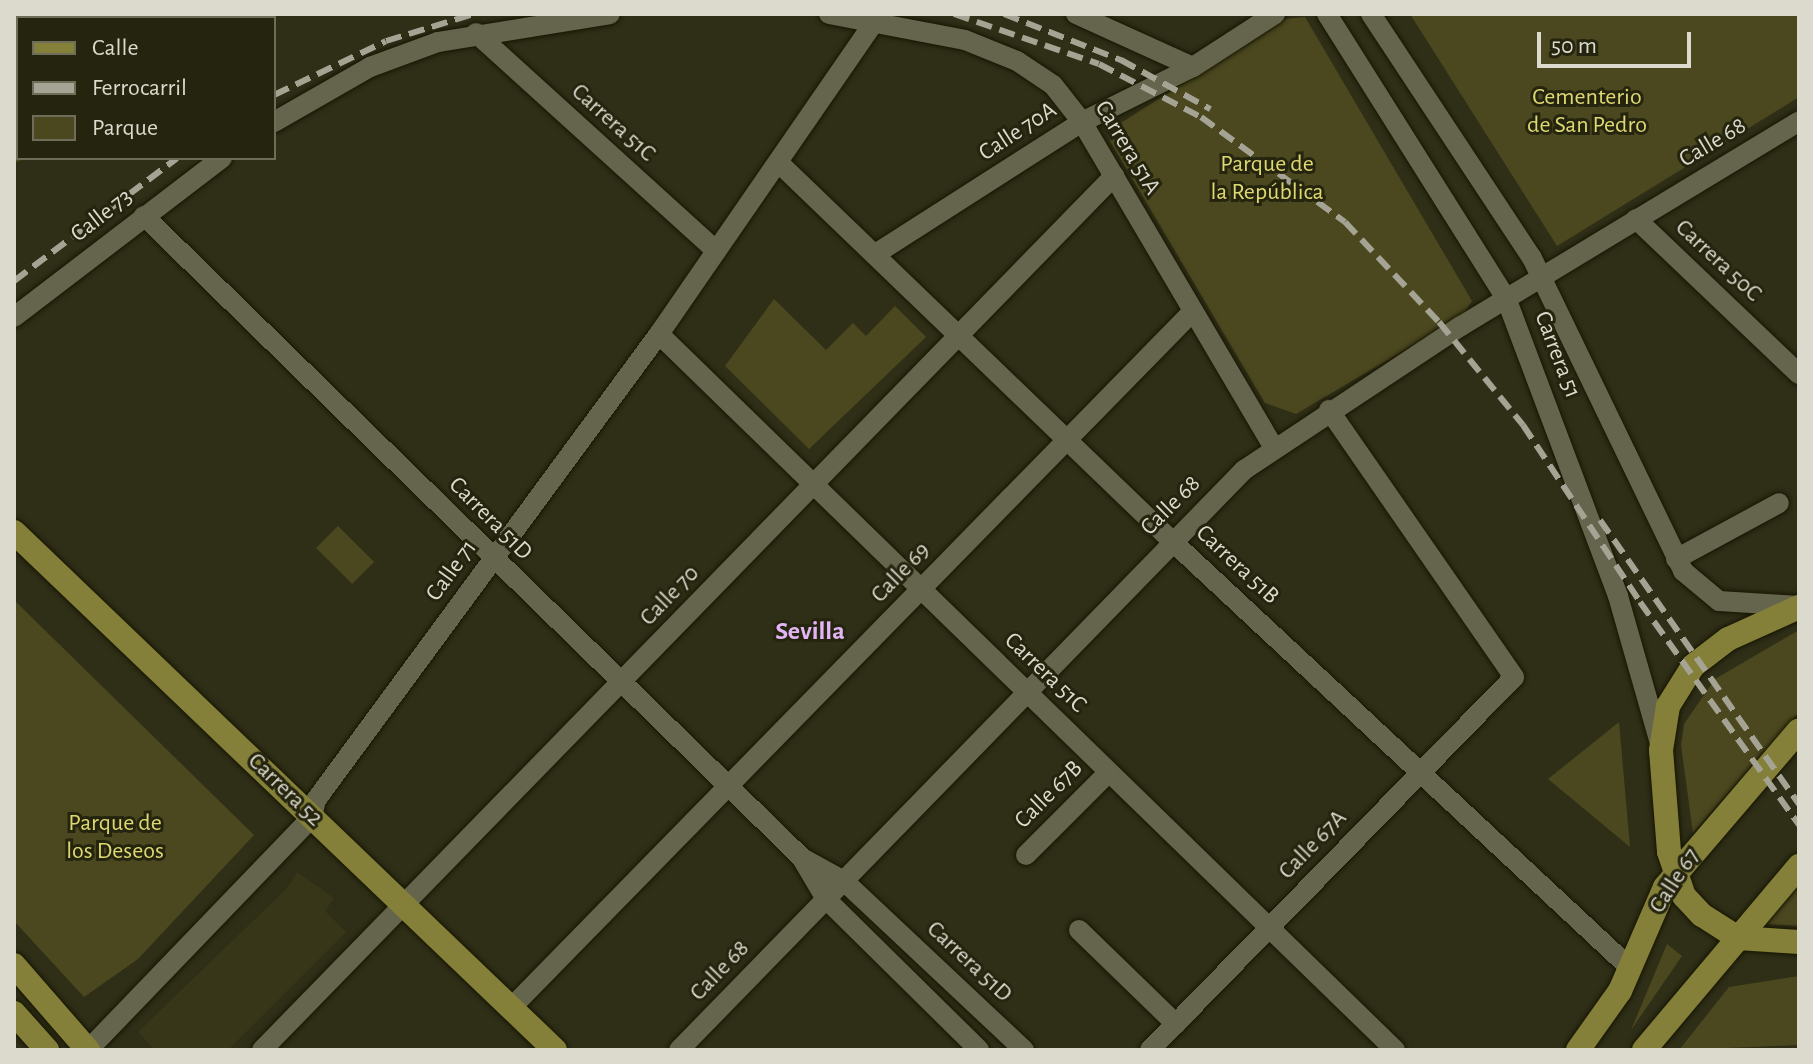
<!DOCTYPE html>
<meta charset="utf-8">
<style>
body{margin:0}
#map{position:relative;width:1813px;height:1064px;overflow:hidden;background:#2f2e17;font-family:"Alegreya Sans",sans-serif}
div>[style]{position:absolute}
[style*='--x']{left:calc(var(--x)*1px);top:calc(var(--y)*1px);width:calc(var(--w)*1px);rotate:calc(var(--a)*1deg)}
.built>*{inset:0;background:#383618}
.green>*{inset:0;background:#4b481f;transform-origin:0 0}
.roads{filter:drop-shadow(0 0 2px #171602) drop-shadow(0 0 2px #171602)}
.minor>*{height:20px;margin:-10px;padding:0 10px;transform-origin:10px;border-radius:10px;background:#65644c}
.major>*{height:24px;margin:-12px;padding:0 12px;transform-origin:12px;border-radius:12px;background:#848039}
.rail>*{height:6px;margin-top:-3px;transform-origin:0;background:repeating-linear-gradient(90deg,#a5a494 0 16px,transparent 0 24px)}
span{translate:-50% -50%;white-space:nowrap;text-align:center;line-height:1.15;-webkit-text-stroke:6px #25240e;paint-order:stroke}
.park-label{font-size:24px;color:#ded871}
.street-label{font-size:24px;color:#dbdacd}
.neighbourhood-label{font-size:26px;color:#e2b5f5;font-weight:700}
.frame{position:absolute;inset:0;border:16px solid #dbdacd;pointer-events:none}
.legend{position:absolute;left:16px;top:16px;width:260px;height:144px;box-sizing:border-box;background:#25240e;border:2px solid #6e6d5a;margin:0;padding:10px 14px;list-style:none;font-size:24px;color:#dbdacd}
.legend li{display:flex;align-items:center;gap:16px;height:40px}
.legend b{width:40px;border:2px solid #6e6d5a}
.scale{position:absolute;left:1537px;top:32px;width:154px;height:36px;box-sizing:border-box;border:4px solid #dbdacd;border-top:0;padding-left:10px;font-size:24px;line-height:28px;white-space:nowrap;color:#dbdacd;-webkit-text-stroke:6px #25240e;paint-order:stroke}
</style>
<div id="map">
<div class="built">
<div style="clip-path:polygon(297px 872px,334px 898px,325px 911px,346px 932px,228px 1050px,155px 1050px,138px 1032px,287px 888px)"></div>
</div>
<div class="green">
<div style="clip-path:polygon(14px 14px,270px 14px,18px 18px,18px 158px,27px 158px,14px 163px)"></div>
<div style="clip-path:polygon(1410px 14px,1799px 14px,1799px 97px,1557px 246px)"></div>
<div style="clip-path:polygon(1305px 17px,1472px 301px,1462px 316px,1296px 414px,1265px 403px,1110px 141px,1116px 126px,1285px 19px)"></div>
<div style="clip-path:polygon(774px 299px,826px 350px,853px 323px,866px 336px,895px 306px,926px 337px,809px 449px,725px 366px)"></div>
<div style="left:338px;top:526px;width:51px;height:31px;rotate:45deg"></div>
<div style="clip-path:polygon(14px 600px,254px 835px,138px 959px,84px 997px,14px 921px)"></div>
<div style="clip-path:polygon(1799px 630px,1799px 712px,1693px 833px,1681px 745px,1684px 724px,1715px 679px)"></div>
<div style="clip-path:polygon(1619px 722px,1630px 847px,1548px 779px)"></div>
<div style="clip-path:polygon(1799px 884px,1799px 926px,1765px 924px)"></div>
<div style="clip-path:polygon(1667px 944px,1682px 956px,1631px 1030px)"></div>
<div style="clip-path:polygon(1799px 976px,1799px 1045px,1679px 1050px,1729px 987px)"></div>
</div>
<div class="roads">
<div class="minor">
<div style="--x:829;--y:14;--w:138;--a:10.8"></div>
<div style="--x:965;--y:40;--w:56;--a:22"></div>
<div style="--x:1017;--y:61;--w:43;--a:33.7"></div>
<div style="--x:1053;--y:85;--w:47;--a:51.9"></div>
<div style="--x:1082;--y:122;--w:376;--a:59.5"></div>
<div style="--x:1076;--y:14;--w:128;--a:24.4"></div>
<div style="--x:1327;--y:14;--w:336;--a:57.8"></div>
<div style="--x:1506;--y:298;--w:318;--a:69.4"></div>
<div style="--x:1618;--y:596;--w:150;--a:74.1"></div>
<div style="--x:1371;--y:14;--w:292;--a:56.6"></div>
<div style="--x:1532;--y:258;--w:348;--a:64.2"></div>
<div style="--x:1683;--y:571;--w:47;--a:39.8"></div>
<div style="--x:1719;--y:601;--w:80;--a:3.6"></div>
<div style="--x:476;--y:33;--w:324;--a:42.2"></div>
<div style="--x:274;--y:122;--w:111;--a:-29.8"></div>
<div style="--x:370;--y:67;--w:72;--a:-20.2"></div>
<div style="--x:438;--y:42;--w:174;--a:-9.2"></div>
<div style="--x:778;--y:162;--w:547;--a:43.89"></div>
<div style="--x:1172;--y:541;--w:626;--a:42.99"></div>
<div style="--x:144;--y:216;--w:918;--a:44.29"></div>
<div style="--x:801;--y:857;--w:49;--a:59.2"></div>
<div style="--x:826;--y:899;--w:215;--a:44.6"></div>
<div style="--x:1636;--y:219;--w:225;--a:43.6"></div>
<div style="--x:877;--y:253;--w:243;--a:-32.6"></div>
<div style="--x:1082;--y:122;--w:124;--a:-26.4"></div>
<div style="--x:1193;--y:67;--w:98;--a:-32.9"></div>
<div style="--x:14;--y:317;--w:262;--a:-37.4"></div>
<div style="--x:659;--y:334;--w:1027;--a:44.21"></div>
<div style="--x:1676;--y:559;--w:117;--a:-28.5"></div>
<div style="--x:1026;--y:855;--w:117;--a:-45"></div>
<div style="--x:804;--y:859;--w:46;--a:28.8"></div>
<div style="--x:844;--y:881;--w:247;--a:43.2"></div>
<div style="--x:1079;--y:930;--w:135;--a:44.1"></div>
<div style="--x:511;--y:1008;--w:975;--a:-45.62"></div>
<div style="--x:88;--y:1050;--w:323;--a:-46.1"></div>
<div style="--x:312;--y:817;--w:17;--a:-77"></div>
<div style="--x:316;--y:800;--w:579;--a:-53.65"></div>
<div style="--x:659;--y:334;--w:389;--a:-55.4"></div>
<div style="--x:262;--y:1050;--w:1221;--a:-45.73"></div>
<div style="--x:679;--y:1050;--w:810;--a:-45.75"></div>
<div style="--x:1244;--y:470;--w:260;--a:-33.6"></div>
<div style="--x:1461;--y:326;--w:395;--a:-31.2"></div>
<div style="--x:1150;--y:1050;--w:521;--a:-45.7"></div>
<div style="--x:1514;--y:677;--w:325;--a:-124.7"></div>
</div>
<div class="major">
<div style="--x:14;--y:532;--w:749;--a:43.76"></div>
<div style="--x:1799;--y:607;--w:78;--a:155.7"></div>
<div style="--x:1728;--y:639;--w:44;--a:142.4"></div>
<div style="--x:1693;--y:666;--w:47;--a:122"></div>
<div style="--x:1668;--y:706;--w:45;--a:99"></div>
<div style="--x:1661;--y:750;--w:102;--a:85.5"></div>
<div style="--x:1669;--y:852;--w:46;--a:71.2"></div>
<div style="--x:1684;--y:896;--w:26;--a:47"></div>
<div style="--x:1702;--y:915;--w:43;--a:32.6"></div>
<div style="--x:1738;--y:938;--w:61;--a:3.8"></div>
<div style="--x:14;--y:965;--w:113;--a:49"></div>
<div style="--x:14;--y:1013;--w:50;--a:48.3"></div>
<div style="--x:1578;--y:1050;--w:72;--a:-54.6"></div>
<div style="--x:1620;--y:991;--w:113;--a:-66.6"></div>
<div style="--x:1665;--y:887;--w:206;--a:-49.5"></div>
<div style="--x:1644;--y:1050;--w:241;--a:-49.9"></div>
</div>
</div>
<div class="rail">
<div style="--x:954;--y:14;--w:153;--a:19"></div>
<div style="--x:1099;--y:64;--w:115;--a:27.5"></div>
<div style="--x:1201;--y:117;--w:178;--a:36.1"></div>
<div style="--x:1345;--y:222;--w:137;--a:46.8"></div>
<div style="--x:1439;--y:322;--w:133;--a:50.8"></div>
<div style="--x:1523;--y:425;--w:212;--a:56.5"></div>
<div style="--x:1640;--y:602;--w:274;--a:54.5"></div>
<div style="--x:1004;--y:14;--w:126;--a:21.5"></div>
<div style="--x:1121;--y:60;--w:102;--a:28.8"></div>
<div style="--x:274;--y:95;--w:124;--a:-25.7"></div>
<div style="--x:386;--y:41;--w:92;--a:-17.1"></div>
<div style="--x:14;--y:281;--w:204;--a:-37"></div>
<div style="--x:1600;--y:520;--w:347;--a:55"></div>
</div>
<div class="park-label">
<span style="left:1587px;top:112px">Cementerio<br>de San Pedro</span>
<span style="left:1267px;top:179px">Parque de<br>la República</span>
<span style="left:115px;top:838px">Parque de<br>los Deseos</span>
</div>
<div class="street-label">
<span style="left:613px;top:123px;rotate:42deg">Carrera 51C</span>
<span style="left:1018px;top:132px;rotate:-33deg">Calle 70A</span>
<span style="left:1713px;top:143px;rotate:-31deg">Calle 68</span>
<span style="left:1127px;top:148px;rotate:59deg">Carrera 51A</span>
<span style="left:102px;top:216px;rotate:-38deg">Calle 73</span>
<span style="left:1718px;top:261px;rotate:43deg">Carrera 50C</span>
<span style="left:1557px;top:355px;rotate:69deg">Carrera 51</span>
<span style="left:1171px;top:506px;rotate:-45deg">Calle 68</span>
<span style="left:490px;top:519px;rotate:45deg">Carrera 51D</span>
<span style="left:1237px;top:565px;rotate:43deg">Carrera 51B</span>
<span style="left:452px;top:571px;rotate:-54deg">Calle 71</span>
<span style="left:901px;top:573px;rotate:-46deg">Calle 69</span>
<span style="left:670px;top:596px;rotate:-46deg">Calle 70</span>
<span style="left:1045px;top:673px;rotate:44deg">Carrera 51C</span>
<span style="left:285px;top:790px;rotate:44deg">Carrera 52</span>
<span style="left:1049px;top:795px;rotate:-45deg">Calle 67B</span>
<span style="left:1313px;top:845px;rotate:-46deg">Calle 67A</span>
<span style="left:1675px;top:881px;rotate:-57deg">Calle 67</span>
<span style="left:969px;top:962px;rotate:43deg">Carrera 51D</span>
<span style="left:720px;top:971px;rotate:-46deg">Calle 68</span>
</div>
<div class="neighbourhood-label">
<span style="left:810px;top:632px">Sevilla</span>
</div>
<div class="frame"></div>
<ul class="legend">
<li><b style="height:10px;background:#848039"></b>Calle</li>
<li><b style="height:10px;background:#a5a494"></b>Ferrocarril</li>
<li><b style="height:22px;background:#4b481f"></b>Parque</li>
</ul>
<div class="scale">50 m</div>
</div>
